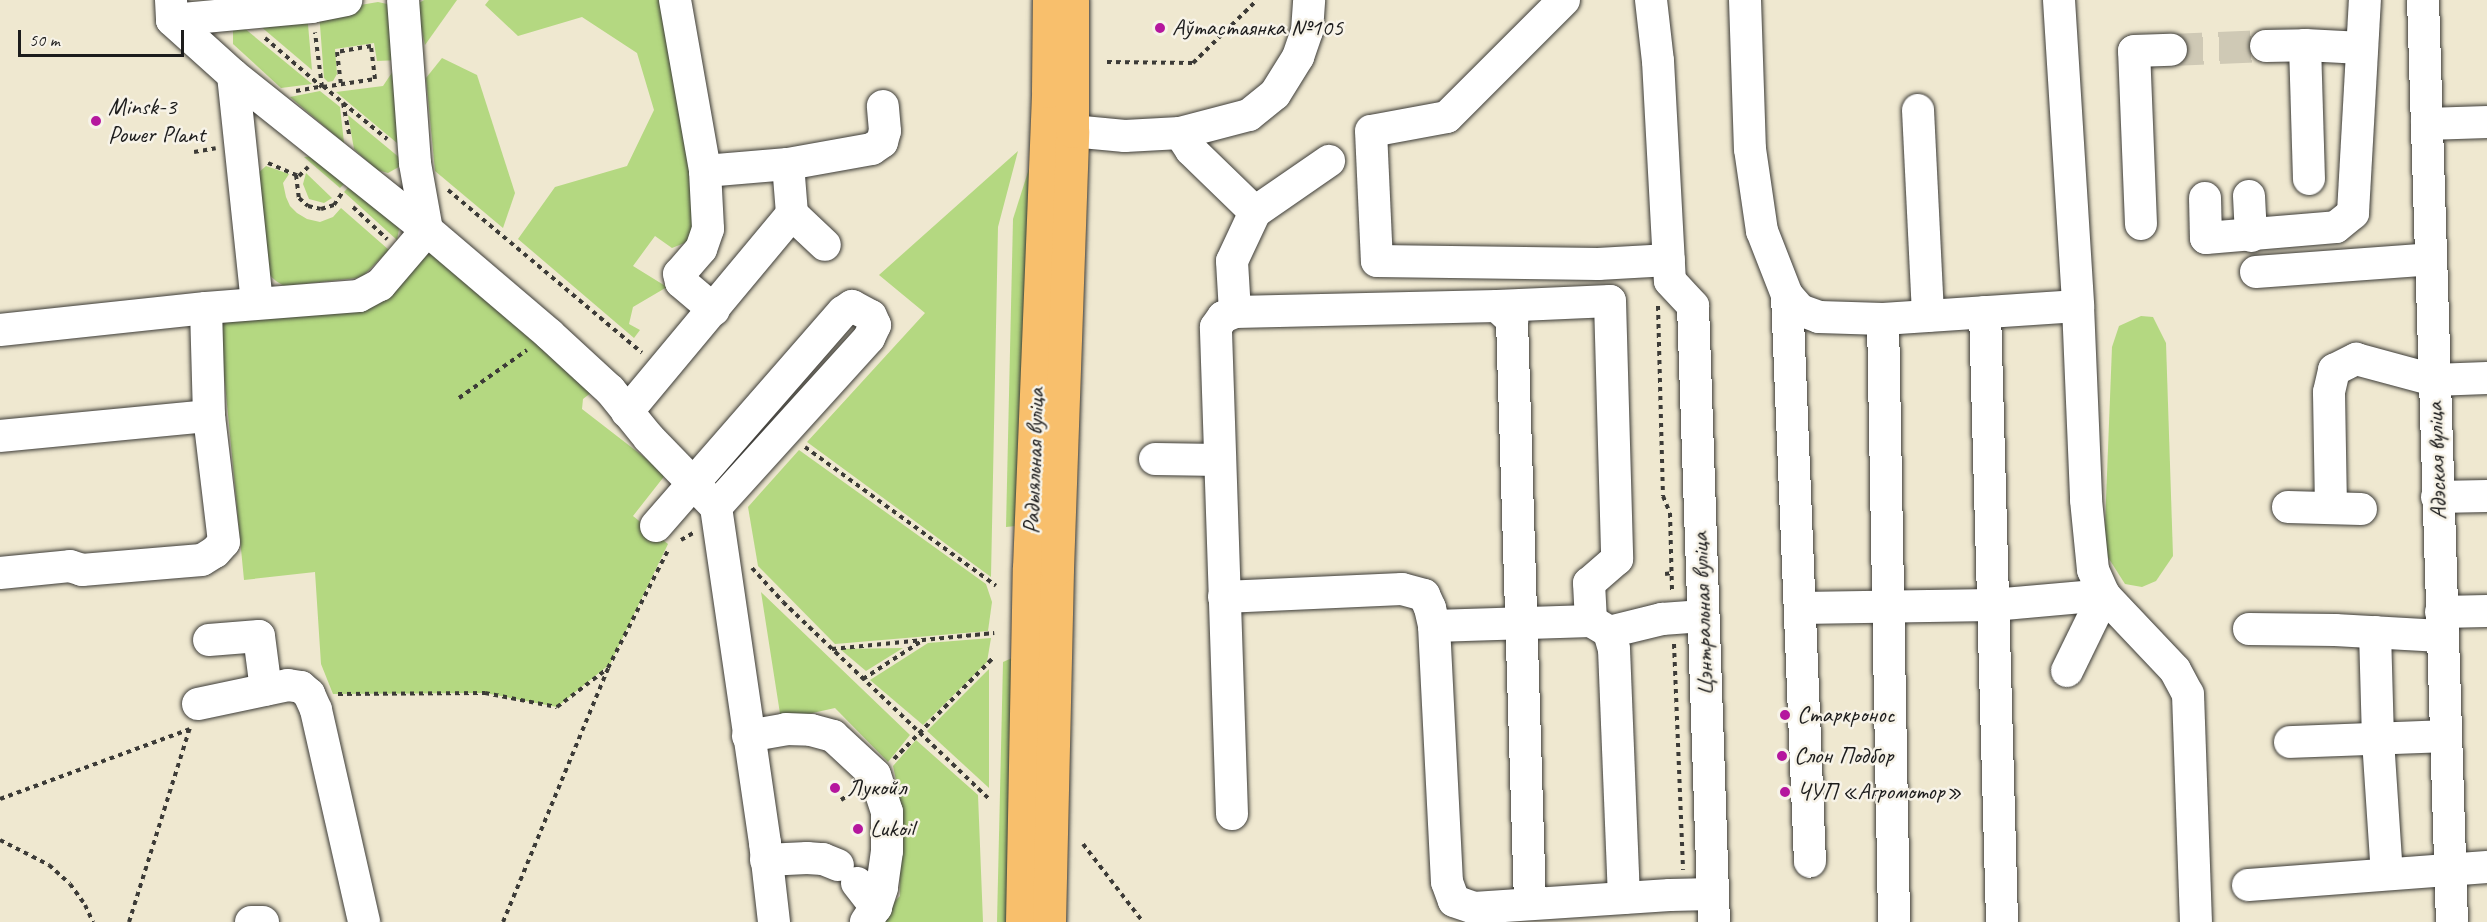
<!DOCTYPE html>
<meta charset="utf-8">
<style>
body{margin:0}
#map{position:relative;width:2487px;height:922px;overflow:hidden;background:#efe8d0;font-family:Caveat,sans-serif}
div>[style]{position:absolute}
[style*='--x']{left:calc(var(--x)*1px);top:calc(var(--y)*1px);width:calc(var(--w)*1px);rotate:calc(var(--a)*1deg)}
.green>*{inset:0;background:#b4d881}
.minor-tunnel>*{height:32px;margin-top:-16px;transform-origin:0;background:repeating-linear-gradient(90deg,#cfc9b5 0 32px,transparent 0 48px)}
.path>*{height:4px;margin-top:-2px;transform-origin:0;background:repeating-linear-gradient(90deg,#3c3b37 0 4.5px,transparent 0 9px)}
.roads{filter:drop-shadow(0 0 2px #3c3b37) drop-shadow(0 0 2px #3c3b37)}
.minor>*{height:32px;margin:-16px;padding:0 16px;transform-origin:16px;border-radius:16px;background:#fff}
.major>*{height:33px;margin:-16.5px;padding:0 16.5px;transform-origin:16.5px;border-radius:16.5px;background:#f8bf6c}
.dots>*{width:16px;height:16px;translate:-50% -50%;box-sizing:border-box;border:3px solid #f7f3e8;border-radius:50%}
span{translate:-50% -50%;white-space:nowrap;text-align:center;line-height:1.15;-webkit-text-stroke:5px #f7f3e8;paint-order:stroke}
.poi-label{font-size:24px;color:#1c1c1c}
.left{translate:0 -50%;text-align:left}
.street-label{font-size:24px;color:#1c1c1c}
.scale{position:absolute;left:18px;top:30px;width:166px;height:27px;box-sizing:border-box;border:3px solid #1c1c1c;border-top:0;padding-left:8px;font-size:18px;line-height:21px;white-space:nowrap;color:#1c1c1c;-webkit-text-stroke:4px #f7f3e8;paint-order:stroke}
</style>
<div id="map">
<div class="green">
<div style="clip-path:polygon(424px 0,457px 0,425px 45px,418px 14px,419px 3px)"></div>
<div style="clip-path:polygon(489px 0,665px 0,700px 227px,687px 242px,672px 248px,655px 236px,633px 266px,667px 287px,633px 307px,629px 324px,640px 330px,634px 338px,518px 239px,555px 187px,627px 166px,654px 110px,637px 53px,582px 17px,518px 36px,485px 5px)"></div>
<div style="clip-path:polygon(378px 2px,387px 4px,393px 10px,400px 60px,377px 61px,374px 43px,335px 49px,337px 74px,333px 81px,328px 82px,324px 78px,319px 12px)"></div>
<div style="clip-path:polygon(307px 13px,312px 70px,252px 19px)"></div>
<div style="clip-path:polygon(238px 23px,312px 84px,281px 88px,233px 44px,233px 29px)"></div>
<div style="clip-path:polygon(442px 58px,477px 75px,515px 193px,503px 228px,435px 171px,426px 78px)"></div>
<div style="clip-path:polygon(395px 68px,409px 153px,336px 92px,383px 86px)"></div>
<div style="clip-path:polygon(320px 91px,340px 107px,344px 143px,290px 97px)"></div>
<div style="clip-path:polygon(348px 115px,406px 163px,388px 173px,377px 170px,354px 149px)"></div>
<div style="clip-path:polygon(1018px 151px,998px 227px,991px 577px,807px 442px,925px 313px,879px 275px)"></div>
<div style="clip-path:polygon(1034px 153px,1016px 526px,1006px 527px,1013px 219px)"></div>
<div style="clip-path:polygon(325px 155px,351px 177px,340px 188px,304px 157px)"></div>
<div style="clip-path:polygon(266px 166px,289px 174px,283px 183px,286px 197px,290px 206px,297px 213px,307px 219px,320px 222px,333px 217px,341px 208px,389px 250px,364px 275px,357px 278px,284px 286px,276px 281px,265px 271px,257px 174px)"></div>
<div style="clip-path:polygon(306px 173px,332px 198px,324px 203px,309px 199px,303px 184px)"></div>
<div style="clip-path:polygon(354px 181px,400px 224px,397px 240px,344px 192px)"></div>
<div style="clip-path:polygon(439px 251px,592px 392px,583px 399px,582px 409px,666px 474px,633px 516px,668px 544px,610px 664px,557px 707px,485px 693px,333px 694px,321px 664px,315px 572px,244px 580px,220px 332px,221px 321px,376px 299px,419px 253px)"></div>
<div style="clip-path:polygon(2141px 316px,2153px 317px,2166px 343px,2173px 556px,2156px 581px,2142px 587px,2125px 584px,2104px 551px,2112px 347px,2119px 326px)"></div>
<div style="clip-path:polygon(799px 450px,986px 584px,992px 602px,988px 631px,835px 644px,758px 566px,748px 507px)"></div>
<div style="clip-path:polygon(761px 592px,910px 735px,888px 762px,835px 708px,781px 720px)"></div>
<div style="clip-path:polygon(991px 638px,987px 662px,923px 725px,870px 680px,928px 643px)"></div>
<div style="clip-path:polygon(903px 648px,866px 671px,840px 649px)"></div>
<div style="clip-path:polygon(1012px 658px,1012px 922px,997px 922px,1003px 662px)"></div>
<div style="clip-path:polygon(989px 669px,989px 788px,927px 731px)"></div>
<div style="clip-path:polygon(916px 740px,978px 795px,983px 922px,884px 922px,884px 912px,900px 896px,899px 795px,893px 766px)"></div>
</div>
<div class="minor-tunnel">
<div style="--x:2171;--y:50;--w:95;--a:-2.4"></div>
</div>
<div class="path">
<div style="--x:265;--y:38;--w:75;--a:40.7"></div>
<div style="--x:322;--y:87;--w:55;--a:-97.3"></div>
<div style="--x:1107;--y:62;--w:86;--a:0.7"></div>
<div style="--x:1193;--y:63;--w:90;--a:-44.5"></div>
<div style="--x:323;--y:87;--w:53;--a:-8.7"></div>
<div style="--x:375;--y:79;--w:33;--a:-97"></div>
<div style="--x:371;--y:46;--w:35;--a:170"></div>
<div style="--x:337;--y:52;--w:32;--a:83"></div>
<div style="--x:296;--y:91;--w:27;--a:-10"></div>
<div style="--x:323;--y:86;--w:26;--a:40"></div>
<div style="--x:343;--y:103;--w:33;--a:79"></div>
<div style="--x:343;--y:103;--w:57;--a:39.3"></div>
<div style="--x:194;--y:152;--w:22;--a:-10"></div>
<div style="--x:268;--y:163;--w:34;--a:23"></div>
<div style="--x:299;--y:176;--w:13;--a:-45"></div>
<div style="--x:296;--y:175;--w:23;--a:83"></div>
<div style="--x:299;--y:198;--w:12;--a:42"></div>
<div style="--x:308;--y:206;--w:13;--a:13"></div>
<div style="--x:321;--y:209;--w:14;--a:-17"></div>
<div style="--x:334;--y:205;--w:14;--a:-56"></div>
<div style="--x:448;--y:190;--w:253;--a:40"></div>
<div style="--x:353;--y:207;--w:47;--a:43.3"></div>
<div style="--x:1658;--y:306;--w:190;--a:88.5"></div>
<div style="--x:1663;--y:496;--w:18;--a:68"></div>
<div style="--x:1670;--y:513;--w:78;--a:88.5"></div>
<div style="--x:459;--y:398;--w:83;--a:-35.2"></div>
<div style="--x:805;--y:447;--w:236;--a:36"></div>
<div style="--x:681;--y:540;--w:16;--a:-30"></div>
<div style="--x:752;--y:568;--w:46;--a:47.6"></div>
<div style="--x:783;--y:602;--w:285;--a:43.7"></div>
<div style="--x:1665;--y:574;--w:7;--a:-8"></div>
<div style="--x:1674;--y:644;--w:226;--a:87.7"></div>
<div style="--x:832;--y:649;--w:163;--a:-5.6"></div>
<div style="--x:863;--y:679;--w:68;--a:-33"></div>
<div style="--x:338;--y:694;--w:147;--a:-0.4"></div>
<div style="--x:485;--y:693;--w:73;--a:11"></div>
<div style="--x:557;--y:707;--w:63;--a:-37.2"></div>
<div style="--x:894;--y:759;--w:141;--a:-45.6"></div>
<div style="--x:0;--y:799;--w:202;--a:-20.2"></div>
<div style="--x:841;--y:800;--w:14;--a:-34"></div>
<div style="--x:0;--y:840;--w:55;--a:27"></div>
<div style="--x:49;--y:865;--w:28;--a:42"></div>
<div style="--x:70;--y:884;--w:26;--a:54"></div>
<div style="--x:85;--y:905;--w:19;--a:65"></div>
<div style="--x:1083;--y:844;--w:98;--a:52.4"></div>
<div style="--x:129;--y:922;--w:204;--a:-72.6"></div>
<div style="--x:503;--y:922;--w:275;--a:-67.5"></div>
<div style="--x:608;--y:668;--w:132;--a:-63"></div>
</div>
<div class="roads">
<div class="minor">
<div style="--x:171;--y:0;--w:20;--a:87"></div>
<div style="--x:172;--y:20;--w:82;--a:42"></div>
<div style="--x:233;--y:75;--w:248;--a:38.6"></div>
<div style="--x:427;--y:230;--w:160;--a:40.4"></div>
<div style="--x:549;--y:334;--w:83;--a:42.6"></div>
<div style="--x:610;--y:390;--w:62;--a:50.9"></div>
<div style="--x:649;--y:438;--w:96;--a:45.8"></div>
<div style="--x:716;--y:507;--w:340;--a:81.7"></div>
<div style="--x:765;--y:843;--w:80;--a:83.5"></div>
<div style="--x:675;--y:0;--w:174;--a:80"></div>
<div style="--x:705;--y:171;--w:58;--a:87"></div>
<div style="--x:708;--y:229;--w:21;--a:109"></div>
<div style="--x:701;--y:249;--w:33;--a:131"></div>
<div style="--x:679;--y:274;--w:8;--a:76"></div>
<div style="--x:681;--y:282;--w:43;--a:40.3"></div>
<div style="--x:1564;--y:0;--w:165;--a:135"></div>
<div style="--x:1447;--y:117;--w:77;--a:169.6"></div>
<div style="--x:1371;--y:131;--w:130;--a:87.4"></div>
<div style="--x:1377;--y:261;--w:221;--a:0.8"></div>
<div style="--x:1598;--y:264;--w:71;--a:-3.2"></div>
<div style="--x:1651;--y:0;--w:61;--a:83.5"></div>
<div style="--x:1658;--y:61;--w:220;--a:86.9"></div>
<div style="--x:1670;--y:281;--w:34;--a:47"></div>
<div style="--x:1693;--y:306;--w:616;--a:88.05"></div>
<div style="--x:1745;--y:0;--w:149;--a:88.1"></div>
<div style="--x:1750;--y:149;--w:83;--a:81.7"></div>
<div style="--x:1762;--y:231;--w:69;--a:68.7"></div>
<div style="--x:1787;--y:295;--w:20;--a:49"></div>
<div style="--x:1800;--y:310;--w:20;--a:20"></div>
<div style="--x:1819;--y:317;--w:64;--a:1.8"></div>
<div style="--x:1883;--y:319;--w:195;--a:-3.8"></div>
<div style="--x:2059;--y:0;--w:307;--a:86.4"></div>
<div style="--x:2078;--y:306;--w:194;--a:87.6"></div>
<div style="--x:2086;--y:500;--w:70;--a:84.3"></div>
<div style="--x:2093;--y:570;--w:27;--a:66"></div>
<div style="--x:2104;--y:595;--w:103;--a:46.6"></div>
<div style="--x:2175;--y:670;--w:27;--a:62"></div>
<div style="--x:2188;--y:694;--w:228;--a:88"></div>
<div style="--x:2423;--y:0;--w:922;--a:88.2"></div>
<div style="--x:172;--y:20;--w:140;--a:-5.3"></div>
<div style="--x:311;--y:7;--w:36;--a:-11"></div>
<div style="--x:2305;--y:45;--w:57;--a:3"></div>
<div style="--x:2266;--y:46;--w:39;--a:-1"></div>
<div style="--x:2305;--y:45;--w:134;--a:88.3"></div>
<div style="--x:233;--y:75;--w:229;--a:84"></div>
<div style="--x:1918;--y:110;--w:206;--a:87.2"></div>
<div style="--x:1048;--y:119;--w:27;--a:27"></div>
<div style="--x:1072;--y:131;--w:53;--a:5.4"></div>
<div style="--x:1125;--y:136;--w:55;--a:-3.1"></div>
<div style="--x:1180;--y:133;--w:71;--a:-14.6"></div>
<div style="--x:1249;--y:115;--w:33;--a:-39"></div>
<div style="--x:1275;--y:94;--w:44;--a:-58.1"></div>
<div style="--x:1298;--y:57;--w:28;--a:-71"></div>
<div style="--x:1307;--y:31;--w:31;--a:-86"></div>
<div style="--x:2427;--y:124;--w:60;--a:-1.9"></div>
<div style="--x:1180;--y:133;--w:20;--a:57"></div>
<div style="--x:1191;--y:150;--w:89;--a:44.1"></div>
<div style="--x:788;--y:164;--w:85;--a:-10.1"></div>
<div style="--x:872;--y:149;--w:12;--a:-35"></div>
<div style="--x:882;--y:142;--w:11;--a:-75"></div>
<div style="--x:885;--y:131;--w:25;--a:-95"></div>
<div style="--x:705;--y:171;--w:83;--a:-4.8"></div>
<div style="--x:788;--y:164;--w:50;--a:85.4"></div>
<div style="--x:2249;--y:196;--w:40;--a:87.1"></div>
<div style="--x:2205;--y:198;--w:40;--a:88.6"></div>
<div style="--x:2206;--y:238;--w:130;--a:-4.8"></div>
<div style="--x:2336;--y:227;--w:22;--a:-39"></div>
<div style="--x:2353;--y:213;--w:213;--a:-86.8"></div>
<div style="--x:2141;--y:224;--w:173;--a:-92.3"></div>
<div style="--x:2134;--y:51;--w:37;--a:-2"></div>
<div style="--x:2256;--y:272;--w:175;--a:-4.2"></div>
<div style="--x:1787;--y:295;--w:567;--a:87.68"></div>
<div style="--x:1497;--y:306;--w:113;--a:-2.5"></div>
<div style="--x:1610;--y:301;--w:258;--a:88.4"></div>
<div style="--x:1617;--y:559;--w:37;--a:139"></div>
<div style="--x:1589;--y:583;--w:38;--a:87"></div>
<div style="--x:1235;--y:312;--w:51;--a:-93.4"></div>
<div style="--x:1232;--y:261;--w:54;--a:-64.9"></div>
<div style="--x:1255;--y:212;--w:90;--a:-34.6"></div>
<div style="--x:1985;--y:312;--w:610;--a:88.4"></div>
<div style="--x:1883;--y:319;--w:603;--a:88.95"></div>
<div style="--x:0;--y:330;--w:207;--a:-6.1"></div>
<div style="--x:206;--y:308;--w:153;--a:-4.5"></div>
<div style="--x:359;--y:296;--w:24;--a:-28"></div>
<div style="--x:380;--y:285;--w:72;--a:-49.5"></div>
<div style="--x:427;--y:230;--w:68;--a:-100.2"></div>
<div style="--x:415;--y:163;--w:163;--a:-94.2"></div>
<div style="--x:627;--y:412;--w:258;--a:-50.2"></div>
<div style="--x:792;--y:214;--w:45;--a:43.2"></div>
<div style="--x:0;--y:436;--w:210;--a:-5.5"></div>
<div style="--x:1155;--y:459;--w:65;--a:0.9"></div>
<div style="--x:2437;--y:497;--w:50;--a:-1.1"></div>
<div style="--x:2288;--y:507;--w:73;--a:1.6"></div>
<div style="--x:2331;--y:508;--w:116;--a:-91"></div>
<div style="--x:2329;--y:392;--w:23;--a:-77"></div>
<div style="--x:2334;--y:370;--w:25;--a:-27"></div>
<div style="--x:2356;--y:359;--w:81;--a:15.1"></div>
<div style="--x:2434;--y:380;--w:53;--a:-2.2"></div>
<div style="--x:656;--y:526;--w:284;--a:-48.9"></div>
<div style="--x:843;--y:312;--w:11;--a:-34"></div>
<div style="--x:852;--y:306;--w:21;--a:28"></div>
<div style="--x:871;--y:316;--w:10;--a:66"></div>
<div style="--x:875;--y:325;--w:14;--a:115"></div>
<div style="--x:869;--y:338;--w:228;--a:132.2"></div>
<div style="--x:0;--y:573;--w:70;--a:-5.7"></div>
<div style="--x:70;--y:566;--w:13;--a:18"></div>
<div style="--x:82;--y:570;--w:120;--a:-4.8"></div>
<div style="--x:202;--y:560;--w:15;--a:-32"></div>
<div style="--x:215;--y:552;--w:13;--a:-48"></div>
<div style="--x:224;--y:542;--w:127;--a:-96.8"></div>
<div style="--x:209;--y:416;--w:108;--a:-91.6"></div>
<div style="--x:1224;--y:597;--w:178;--a:-2.6"></div>
<div style="--x:1402;--y:589;--w:23;--a:15"></div>
<div style="--x:1424;--y:595;--w:14;--a:65"></div>
<div style="--x:1430;--y:608;--w:18;--a:77"></div>
<div style="--x:1434;--y:626;--w:256;--a:87.1"></div>
<div style="--x:1447;--y:882;--w:20;--a:70"></div>
<div style="--x:1454;--y:901;--w:21;--a:19"></div>
<div style="--x:1474;--y:908;--w:196;--a:-3.8"></div>
<div style="--x:1670;--y:895;--w:43;--a:-1.3"></div>
<div style="--x:1800;--y:608;--w:193;--a:-0.9"></div>
<div style="--x:1993;--y:605;--w:111;--a:-5.1"></div>
<div style="--x:2441;--y:612;--w:46;--a:-1.2"></div>
<div style="--x:1434;--y:626;--w:157;--a:-1.8"></div>
<div style="--x:1591;--y:621;--w:21;--a:31"></div>
<div style="--x:1609;--y:632;--w:18;--a:74"></div>
<div style="--x:1614;--y:649;--w:249;--a:87.7"></div>
<div style="--x:2249;--y:629;--w:86;--a:0.7"></div>
<div style="--x:2335;--y:630;--w:106;--a:3.2"></div>
<div style="--x:1609;--y:632;--w:55;--a:-13.8"></div>
<div style="--x:1662;--y:619;--w:41;--a:-4.2"></div>
<div style="--x:2375;--y:632;--w:108;--a:88.4"></div>
<div style="--x:2378;--y:740;--w:134;--a:86.2"></div>
<div style="--x:209;--y:640;--w:50;--a:-4.6"></div>
<div style="--x:259;--y:636;--w:54;--a:82.6"></div>
<div style="--x:2067;--y:671;--w:85;--a:-64"></div>
<div style="--x:198;--y:704;--w:92;--a:-11.9"></div>
<div style="--x:288;--y:685;--w:13;--a:9"></div>
<div style="--x:301;--y:687;--w:11;--a:41"></div>
<div style="--x:309;--y:694;--w:17;--a:66"></div>
<div style="--x:316;--y:710;--w:217;--a:77.2"></div>
<div style="--x:748;--y:736;--w:39;--a:-10"></div>
<div style="--x:786;--y:729;--w:25;--a:2"></div>
<div style="--x:811;--y:730;--w:23;--a:15"></div>
<div style="--x:833;--y:736;--w:57;--a:42.9"></div>
<div style="--x:875;--y:775;--w:39;--a:72"></div>
<div style="--x:887;--y:812;--w:39;--a:90"></div>
<div style="--x:887;--y:851;--w:37;--a:98"></div>
<div style="--x:882;--y:888;--w:20;--a:108"></div>
<div style="--x:876;--y:907;--w:18;--a:124"></div>
<div style="--x:2290;--y:742;--w:155;--a:-2.2"></div>
<div style="--x:1232;--y:814;--w:487;--a:-91.9"></div>
<div style="--x:1216;--y:327;--w:12;--a:-55"></div>
<div style="--x:1223;--y:317;--w:13;--a:-23"></div>
<div style="--x:1235;--y:312;--w:262;--a:-1.3"></div>
<div style="--x:1497;--y:306;--w:21;--a:43"></div>
<div style="--x:1512;--y:320;--w:584;--a:88.23"></div>
<div style="--x:766;--y:860;--w:41;--a:-2.8"></div>
<div style="--x:807;--y:858;--w:16;--a:4"></div>
<div style="--x:823;--y:859;--w:16;--a:22"></div>
<div style="--x:857;--y:883;--w:31;--a:52"></div>
<div style="--x:2248;--y:885;--w:240;--a:-4.3"></div>
<div style="--x:251;--y:922;--w:12;--a:0"></div>
</div>
<div class="major">
<div style="--x:1022;--y:922;--w:354;--a:-88.9"></div>
<div style="--x:1029;--y:568;--w:477;--a:-87.7"></div>
<div style="--x:1048;--y:91;--w:91;--a:-89.4"></div>
<div style="--x:1049;--y:922;--w:353;--a:-88.7"></div>
<div style="--x:1057;--y:569;--w:438;--a:-88"></div>
<div style="--x:1072;--y:131;--w:131;--a:-90"></div>
</div>
</div>
<div class="dots">
<div style="left:1160px;top:28px;background:#b5179e"></div>
<div style="left:96px;top:121px;background:#b5179e"></div>
<div style="left:1785px;top:715px;background:#b5179e"></div>
<div style="left:1782px;top:756px;background:#b5179e"></div>
<div style="left:835px;top:788px;background:#b5179e"></div>
<div style="left:1785px;top:792px;background:#b5179e"></div>
<div style="left:858px;top:829px;background:#b5179e"></div>
</div>
<div class="poi-label">
<span class="left" style="left:1172px;top:28px">Аўтастаянка №105</span>
<span class="left" style="left:108px;top:121px">Minsk-3<br>Power Plant</span>
<span class="left" style="left:1797px;top:715px">Старкронос</span>
<span class="left" style="left:1794px;top:756px">Слон Подбор</span>
<span class="left" style="left:847px;top:788px">Лукойл</span>
<span class="left" style="left:1797px;top:792px">ЧУП «Агромотор»</span>
<span class="left" style="left:870px;top:829px">Lukoil</span>
</div>
<div class="street-label">
<span style="left:1034px;top:461px;rotate:-88deg">Радыяльная вуліца</span>
<span style="left:2437px;top:461px;rotate:-92deg">Адэская вуліца</span>
<span style="left:1703px;top:614px;rotate:-92deg">Цэнтральная вуліца</span>
</div>
<div class="scale">50 m</div>
</div>
